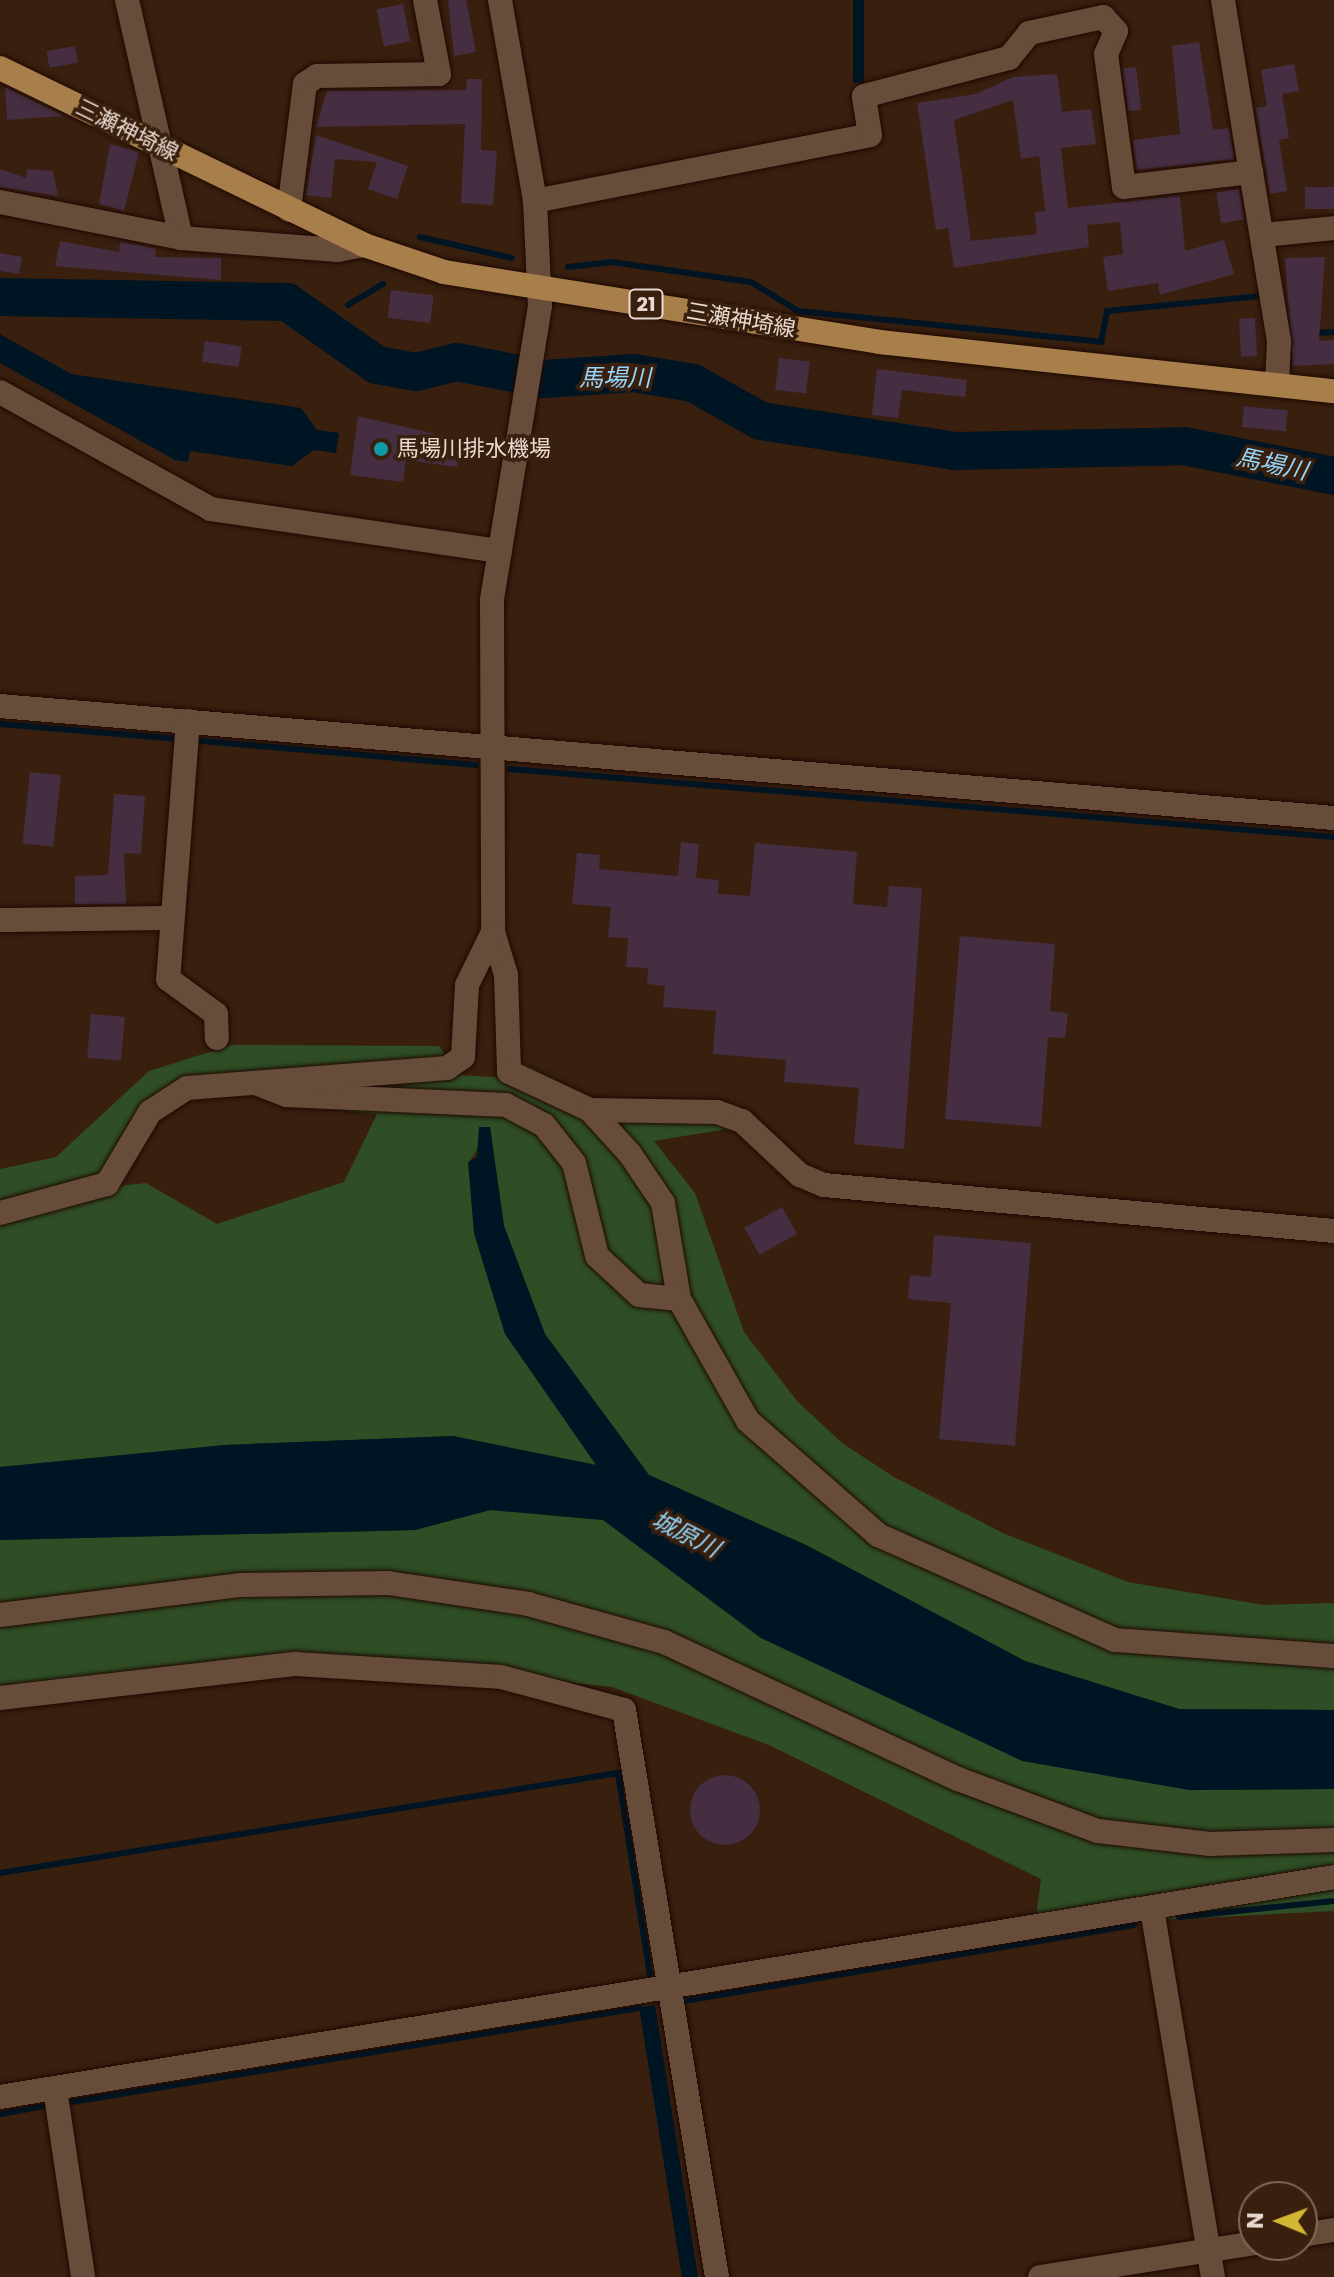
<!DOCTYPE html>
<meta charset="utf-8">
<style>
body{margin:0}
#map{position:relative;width:1334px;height:2277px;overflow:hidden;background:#381f0e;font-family:Poppins,"Noto Sans JP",sans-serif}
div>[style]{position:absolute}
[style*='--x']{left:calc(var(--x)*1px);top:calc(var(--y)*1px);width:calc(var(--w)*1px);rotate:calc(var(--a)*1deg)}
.green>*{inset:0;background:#2f4e25}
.water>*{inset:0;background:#001523;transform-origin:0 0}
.stream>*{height:6px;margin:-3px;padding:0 3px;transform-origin:3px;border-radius:3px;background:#001523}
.river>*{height:38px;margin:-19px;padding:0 19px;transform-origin:19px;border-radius:19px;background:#001523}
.building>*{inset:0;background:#462e42;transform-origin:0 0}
.round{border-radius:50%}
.roads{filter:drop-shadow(0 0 2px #1e0800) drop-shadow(0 0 2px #1e0800)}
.minor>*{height:24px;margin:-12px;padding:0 12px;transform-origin:12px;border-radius:12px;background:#684c3a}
.major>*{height:24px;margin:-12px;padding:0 12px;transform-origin:12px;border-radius:12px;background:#a87e4b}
.dots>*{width:22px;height:22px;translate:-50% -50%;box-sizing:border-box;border:4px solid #381f0e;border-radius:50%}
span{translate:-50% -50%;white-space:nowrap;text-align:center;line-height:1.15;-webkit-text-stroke:7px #381f0e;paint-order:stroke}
.shield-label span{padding:2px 6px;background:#381f0e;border:2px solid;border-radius:6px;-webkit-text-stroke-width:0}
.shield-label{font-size:20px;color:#ead9cf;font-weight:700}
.street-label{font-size:22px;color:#ead9cf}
.poi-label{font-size:22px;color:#ead9cf}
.left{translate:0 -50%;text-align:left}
.water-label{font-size:24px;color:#95d6fc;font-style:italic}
.north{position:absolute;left:1238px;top:2181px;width:80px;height:80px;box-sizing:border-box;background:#381f0e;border:2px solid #7f695b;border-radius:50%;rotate:271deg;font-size:22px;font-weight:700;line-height:32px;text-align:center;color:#ead9cf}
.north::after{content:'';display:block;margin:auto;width:28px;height:36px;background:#d4b635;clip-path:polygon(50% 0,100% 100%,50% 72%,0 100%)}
</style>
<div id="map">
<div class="green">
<div style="clip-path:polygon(evenodd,232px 1045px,439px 1046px,458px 1075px,508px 1078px,520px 1062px,603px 1103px,730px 1107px,733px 1128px,654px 1141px,695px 1193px,744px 1332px,797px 1401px,842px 1443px,894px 1477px,1005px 1534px,1128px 1582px,1264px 1605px,1334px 1603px,1334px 1710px,1179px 1709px,1025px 1661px,806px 1545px,649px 1475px,545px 1334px,504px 1226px,490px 1127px,469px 1163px,474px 1233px,505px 1334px,597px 1465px,452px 1436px,225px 1445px,0 1467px,0 1169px,56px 1157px,149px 1071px,232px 1045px,246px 1091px,284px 1105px,377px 1114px,344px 1182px,217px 1224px,146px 1183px,118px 1186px,160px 1114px,185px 1098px,246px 1091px)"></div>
<div style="clip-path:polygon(490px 1510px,603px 1520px,761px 1638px,1189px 1790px,1334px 1789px,1334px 1911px,1139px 1921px,1033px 1941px,1041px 1879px,769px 1745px,612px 1687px,293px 1653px,0 1686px,0 1540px,415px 1530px)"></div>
</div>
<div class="water">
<div style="left:853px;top:0;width:11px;height:83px"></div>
<div style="clip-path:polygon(0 334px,71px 374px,301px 408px,317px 430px,339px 433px,336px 453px,314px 450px,292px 466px,190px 451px,188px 462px,175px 460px,0 363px)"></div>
<div style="clip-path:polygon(479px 1127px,490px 1127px,504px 1226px,545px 1334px,649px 1475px,806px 1545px,1025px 1661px,1179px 1709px,1334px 1710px,1334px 1789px,1189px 1790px,1022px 1761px,761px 1638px,603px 1520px,490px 1510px,415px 1530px,0 1540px,0 1467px,225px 1445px,453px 1436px,596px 1465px,505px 1334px,474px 1233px,468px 1162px,477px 1157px)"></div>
<div style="left:655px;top:2005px;width:276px;height:16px;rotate:81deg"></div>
</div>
<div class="stream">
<div style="--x:420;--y:237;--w:94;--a:12.9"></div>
<div style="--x:568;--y:267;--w:44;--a:-6.5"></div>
<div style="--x:612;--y:262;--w:140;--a:8.2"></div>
<div style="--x:751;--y:282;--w:55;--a:31.7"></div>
<div style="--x:798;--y:311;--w:305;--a:5.8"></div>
<div style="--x:1101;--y:342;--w:32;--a:-79"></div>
<div style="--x:1107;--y:311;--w:155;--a:-5.6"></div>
<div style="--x:348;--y:305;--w:41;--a:-31"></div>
<div style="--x:319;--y:323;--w:17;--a:-31"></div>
<div style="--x:1314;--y:333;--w:20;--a:-3"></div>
<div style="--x:0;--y:724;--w:181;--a:4.8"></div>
<div style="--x:191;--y:740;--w:286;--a:5"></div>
<div style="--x:510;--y:769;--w:827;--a:4.72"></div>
<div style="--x:0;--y:1873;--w:626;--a:-9.19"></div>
<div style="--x:618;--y:1773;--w:206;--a:81"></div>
<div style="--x:1179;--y:1917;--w:156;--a:-5.9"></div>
<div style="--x:684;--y:2001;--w:457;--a:-9.6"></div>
<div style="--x:72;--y:2102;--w:575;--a:-9.41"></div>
<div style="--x:0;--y:2114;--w:47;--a:-9.9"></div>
</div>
<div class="river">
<div style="--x:0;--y:297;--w:287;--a:1"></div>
<div style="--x:287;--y:302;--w:110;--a:35"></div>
<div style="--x:377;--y:365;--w:40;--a:10"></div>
<div style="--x:416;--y:372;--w:42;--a:-13.7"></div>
<div style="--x:457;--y:362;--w:89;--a:11.1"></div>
<div style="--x:544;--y:379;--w:90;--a:-3.8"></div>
<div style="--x:634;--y:373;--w:60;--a:9.6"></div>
<div style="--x:693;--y:383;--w:78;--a:29.2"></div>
<div style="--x:761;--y:421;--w:195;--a:8.8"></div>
<div style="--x:954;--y:451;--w:230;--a:-1.2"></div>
<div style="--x:1184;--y:446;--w:153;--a:11.3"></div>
</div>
<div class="building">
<div style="clip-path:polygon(448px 0,466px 0,476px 52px,454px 56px)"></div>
<div style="left:403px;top:4px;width:38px;height:27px;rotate:79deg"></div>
<div style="clip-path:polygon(1199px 42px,1213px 130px,1229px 128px,1234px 159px,1137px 170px,1133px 140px,1180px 134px,1172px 46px)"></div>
<div style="left:75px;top:46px;width:17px;height:29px;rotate:80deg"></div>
<div style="clip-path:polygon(1294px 64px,1299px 91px,1282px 94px,1289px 138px,1279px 140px,1287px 191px,1270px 194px,1256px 108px,1267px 106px,1261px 70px)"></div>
<div style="left:1136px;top:67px;width:43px;height:13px;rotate:83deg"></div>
<div style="clip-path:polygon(evenodd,1057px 74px,1062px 112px,1091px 109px,1096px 144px,1061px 148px,1068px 208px,1180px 196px,1185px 251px,1224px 240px,1234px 274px,1160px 295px,1158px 283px,1108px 291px,1103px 257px,1123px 254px,1120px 222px,1087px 225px,1089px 247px,954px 268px,948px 228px,936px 230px,917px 103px,976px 94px,1013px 77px,1057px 74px,1013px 100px,1021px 159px,1039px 156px,1045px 211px,1035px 212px,1037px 234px,971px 241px,954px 120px,1013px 100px)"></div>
<div style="clip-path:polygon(467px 79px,482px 79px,481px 150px,497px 151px,493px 205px,461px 203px,465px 124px,316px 127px,327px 91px,466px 90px)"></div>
<div style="clip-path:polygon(5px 87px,64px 116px,7px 120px)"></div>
<div style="clip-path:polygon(316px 135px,408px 166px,397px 199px,368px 189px,377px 162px,335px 159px,331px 198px,306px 195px)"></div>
<div style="clip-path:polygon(110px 144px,139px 152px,124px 211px,99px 204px)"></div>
<div style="clip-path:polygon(0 169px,26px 178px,27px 169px,53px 171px,58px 196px,0 187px)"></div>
<div style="left:1334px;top:187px;width:22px;height:29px;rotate:90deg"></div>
<div style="left:1239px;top:189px;width:31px;height:23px;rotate:81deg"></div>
<div style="clip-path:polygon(60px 241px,119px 252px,120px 242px,148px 247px,156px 248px,155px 257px,221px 258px,221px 280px,55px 266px)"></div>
<div style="clip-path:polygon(0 253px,22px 257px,19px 274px,0 271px)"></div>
<div style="clip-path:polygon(1325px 257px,1319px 341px,1334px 340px,1334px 364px,1293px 366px,1285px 258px)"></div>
<div style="left:391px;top:290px;width:43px;height:28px;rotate:7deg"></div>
<div style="left:1255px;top:318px;width:38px;height:16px;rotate:87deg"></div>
<div style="left:205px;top:341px;width:37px;height:21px;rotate:8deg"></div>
<div style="left:779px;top:358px;width:31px;height:32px;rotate:7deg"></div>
<div style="clip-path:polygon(877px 369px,967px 380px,965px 397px,902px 390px,898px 418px,872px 415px)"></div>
<div style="left:1244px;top:406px;width:44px;height:21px;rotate:6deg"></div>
<div style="clip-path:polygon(358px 416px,461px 440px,457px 467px,406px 460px,403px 482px,350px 475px)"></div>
<div style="left:30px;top:772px;width:31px;height:72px;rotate:6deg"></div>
<div style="clip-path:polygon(114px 794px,145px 796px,141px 854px,124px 853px,126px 904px,75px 904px,75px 876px,108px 875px)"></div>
<div style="clip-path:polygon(681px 842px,699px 844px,696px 878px,719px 880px,718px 894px,750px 896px,755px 843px,857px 852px,853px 904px,887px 907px,889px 886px,922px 888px,904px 1149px,854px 1144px,859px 1088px,784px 1082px,786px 1060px,713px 1054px,716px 1011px,663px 1007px,665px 986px,647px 984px,648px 968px,626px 967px,628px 938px,608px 937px,611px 907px,572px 904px,577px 853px,600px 855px,599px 869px,678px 876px)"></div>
<div style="clip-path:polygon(960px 936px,1055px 944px,1050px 1011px,1068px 1013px,1065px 1038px,1048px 1037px,1041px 1127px,945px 1119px)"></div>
<div style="left:91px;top:1014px;width:34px;height:44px;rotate:5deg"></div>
<div style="left:782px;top:1207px;width:31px;height:43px;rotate:61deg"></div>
<div style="clip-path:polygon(934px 1235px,1031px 1243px,1015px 1446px,939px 1439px,951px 1303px,908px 1299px,910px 1275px,931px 1277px)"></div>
<div class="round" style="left:690px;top:1775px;width:70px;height:70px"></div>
</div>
<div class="roads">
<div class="minor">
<div style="--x:127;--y:0;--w:244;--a:77.2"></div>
<div style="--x:500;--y:0;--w:204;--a:80.1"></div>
<div style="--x:535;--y:201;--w:105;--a:87.3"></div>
<div style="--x:540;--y:306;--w:298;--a:99.3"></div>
<div style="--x:492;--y:600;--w:332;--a:89.8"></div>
<div style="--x:493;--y:932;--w:45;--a:73.2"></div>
<div style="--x:506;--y:975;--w:97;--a:88.2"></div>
<div style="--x:509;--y:1072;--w:89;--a:25.1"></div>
<div style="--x:590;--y:1110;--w:59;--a:47.7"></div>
<div style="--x:630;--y:1154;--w:59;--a:56"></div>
<div style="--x:663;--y:1203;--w:97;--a:80.5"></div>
<div style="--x:679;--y:1299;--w:140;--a:60.5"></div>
<div style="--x:748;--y:1421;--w:173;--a:41.2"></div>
<div style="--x:878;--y:1535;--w:259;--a:23.9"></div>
<div style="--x:1115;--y:1640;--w:220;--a:4.2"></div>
<div style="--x:1223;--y:0;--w:174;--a:80.8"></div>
<div style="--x:535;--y:201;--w:341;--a:-11.1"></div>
<div style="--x:870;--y:135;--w:39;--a:-99"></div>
<div style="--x:864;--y:96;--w:150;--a:-14.7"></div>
<div style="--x:1009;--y:58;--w:32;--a:-51"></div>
<div style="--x:1029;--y:33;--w:76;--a:-12.2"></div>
<div style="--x:1103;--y:17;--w:19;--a:47"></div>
<div style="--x:1116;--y:31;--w:25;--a:113"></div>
<div style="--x:1106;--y:54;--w:134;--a:82.3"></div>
<div style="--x:1124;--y:187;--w:128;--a:-6.7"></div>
<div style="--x:1251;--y:172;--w:171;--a:80.6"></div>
<div style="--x:1279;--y:341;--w:43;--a:92.7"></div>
<div style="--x:0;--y:202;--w:185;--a:11.2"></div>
<div style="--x:181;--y:238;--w:157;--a:4.4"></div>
<div style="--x:338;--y:250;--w:26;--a:-11"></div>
<div style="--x:289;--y:210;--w:127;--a:-82.8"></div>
<div style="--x:305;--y:84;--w:14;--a:-34"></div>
<div style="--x:317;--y:76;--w:122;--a:-0.9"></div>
<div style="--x:439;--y:74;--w:75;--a:-100.7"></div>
<div style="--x:1263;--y:235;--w:71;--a:-5.6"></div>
<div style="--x:0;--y:392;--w:241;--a:29"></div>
<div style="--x:211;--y:509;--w:292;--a:8.3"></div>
<div style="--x:0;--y:706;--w:1339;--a:4.8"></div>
<div style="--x:188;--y:721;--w:259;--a:94.4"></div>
<div style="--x:168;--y:979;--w:59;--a:36.1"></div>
<div style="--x:216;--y:1014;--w:24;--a:88"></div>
<div style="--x:0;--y:920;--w:171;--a:-0.7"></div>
<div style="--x:256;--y:1083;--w:32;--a:22"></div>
<div style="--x:286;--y:1095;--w:220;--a:2.6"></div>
<div style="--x:506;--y:1105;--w:43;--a:27.8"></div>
<div style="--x:544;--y:1125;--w:48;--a:51.7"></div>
<div style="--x:574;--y:1163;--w:96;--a:76.1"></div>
<div style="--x:597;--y:1256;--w:57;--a:42.9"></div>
<div style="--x:639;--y:1295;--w:40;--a:5.7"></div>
<div style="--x:590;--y:1110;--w:127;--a:0.9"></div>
<div style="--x:717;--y:1112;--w:27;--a:20"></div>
<div style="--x:742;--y:1121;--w:79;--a:43"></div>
<div style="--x:800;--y:1175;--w:26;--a:23"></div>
<div style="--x:824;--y:1185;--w:512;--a:5.15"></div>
<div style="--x:0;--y:1213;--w:111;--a:-15.2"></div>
<div style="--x:107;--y:1184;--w:84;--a:-59.2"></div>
<div style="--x:150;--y:1112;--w:44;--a:-33"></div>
<div style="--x:187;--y:1088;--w:261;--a:-4.4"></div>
<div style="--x:447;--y:1068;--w:19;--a:-35"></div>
<div style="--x:463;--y:1057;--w:72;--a:-86.8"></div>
<div style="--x:467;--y:985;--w:59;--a:-63.9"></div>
<div style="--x:0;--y:1615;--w:243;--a:-7.1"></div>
<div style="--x:241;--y:1585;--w:147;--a:-0.8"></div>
<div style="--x:388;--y:1583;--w:142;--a:8.5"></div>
<div style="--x:528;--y:1604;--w:141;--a:15.6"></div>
<div style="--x:664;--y:1642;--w:324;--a:25"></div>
<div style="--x:958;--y:1779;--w:149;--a:20.4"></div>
<div style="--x:1098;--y:1831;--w:113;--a:6.6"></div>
<div style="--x:1210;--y:1844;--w:124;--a:-1.8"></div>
<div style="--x:0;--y:1698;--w:298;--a:-6.6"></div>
<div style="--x:296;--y:1664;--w:205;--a:3.6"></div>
<div style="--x:501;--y:1677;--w:127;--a:15"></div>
<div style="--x:624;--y:1710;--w:575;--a:80.69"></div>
<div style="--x:1152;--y:1909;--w:373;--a:80.6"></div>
<div style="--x:55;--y:2089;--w:190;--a:81.5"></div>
<div style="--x:0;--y:2097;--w:1352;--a:-9.36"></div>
<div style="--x:1302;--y:2235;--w:32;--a:-9"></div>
<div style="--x:1040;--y:2277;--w:217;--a:-9"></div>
</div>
<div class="major">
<div style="--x:0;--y:68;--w:405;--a:25.9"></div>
<div style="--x:364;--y:245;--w:84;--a:18.6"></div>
<div style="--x:444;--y:272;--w:442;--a:9.1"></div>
<div style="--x:880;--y:342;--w:457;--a:6.2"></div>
</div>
</div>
<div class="dots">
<div style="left:381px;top:449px;background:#0f9aa8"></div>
</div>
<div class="shield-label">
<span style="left:646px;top:304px">21</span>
</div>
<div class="street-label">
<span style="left:127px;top:130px;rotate:26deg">三瀬神埼線</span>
<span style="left:741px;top:320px;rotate:10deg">三瀬神埼線</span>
</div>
<div class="poi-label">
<span class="left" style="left:397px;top:449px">馬場川排水機場</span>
</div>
<div class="water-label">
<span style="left:615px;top:378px">馬場川</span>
<span style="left:1272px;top:464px;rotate:12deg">馬場川</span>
<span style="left:686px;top:1534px;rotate:27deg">城原川</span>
</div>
<div class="north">N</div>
</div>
